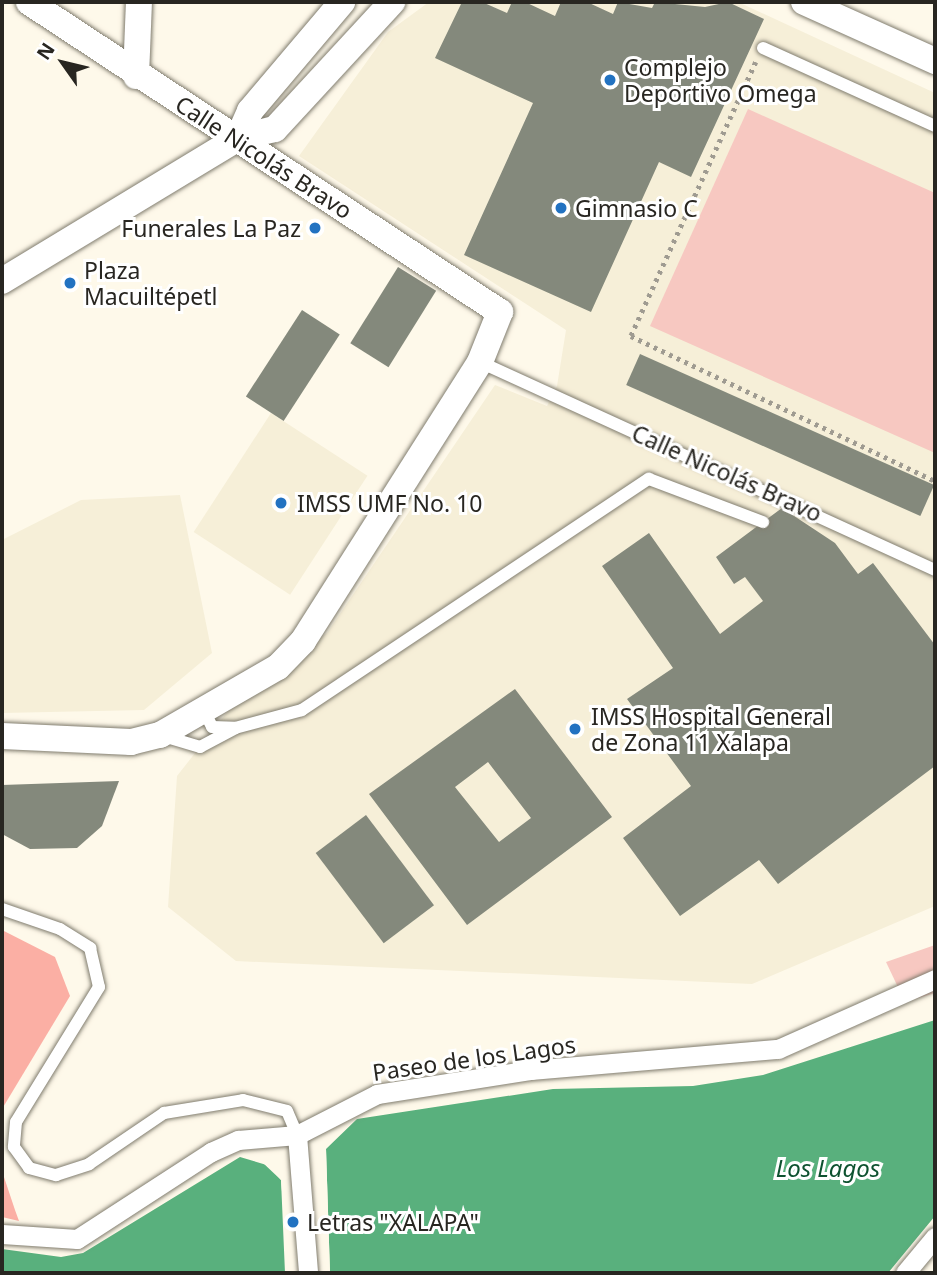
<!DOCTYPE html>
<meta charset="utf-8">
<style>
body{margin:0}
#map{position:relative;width:937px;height:1275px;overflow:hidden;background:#fef9ea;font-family:"Noto Sans",sans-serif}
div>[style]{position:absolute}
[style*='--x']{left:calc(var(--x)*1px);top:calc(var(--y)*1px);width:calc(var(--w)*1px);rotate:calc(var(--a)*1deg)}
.built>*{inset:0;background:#f6efd8;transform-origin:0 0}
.green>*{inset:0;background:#f7c8c1}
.forest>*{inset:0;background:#fbafa4}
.water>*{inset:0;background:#59b07d}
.pier>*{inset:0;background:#fef9ea}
.building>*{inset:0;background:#84897c;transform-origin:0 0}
.path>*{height:4.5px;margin-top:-2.25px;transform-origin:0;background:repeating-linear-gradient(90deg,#9f9b91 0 3.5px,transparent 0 8.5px)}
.roads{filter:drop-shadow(0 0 2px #807c6e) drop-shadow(0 0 2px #807c6e)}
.service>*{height:12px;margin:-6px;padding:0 6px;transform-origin:6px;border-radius:6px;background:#fff}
.pedestrian>*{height:19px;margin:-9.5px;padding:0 9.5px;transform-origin:9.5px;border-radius:9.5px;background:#fff}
.minor>*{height:26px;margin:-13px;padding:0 13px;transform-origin:13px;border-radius:13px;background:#fff}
.dots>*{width:19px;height:19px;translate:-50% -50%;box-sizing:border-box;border:4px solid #fff;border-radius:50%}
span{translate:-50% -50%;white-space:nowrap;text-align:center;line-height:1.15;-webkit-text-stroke:6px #fff;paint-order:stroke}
.poi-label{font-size:23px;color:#282621}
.left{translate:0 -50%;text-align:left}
.right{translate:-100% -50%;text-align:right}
.street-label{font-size:23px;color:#282621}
.water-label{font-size:24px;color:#0e5230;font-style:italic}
.frame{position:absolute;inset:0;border:4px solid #282621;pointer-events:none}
.north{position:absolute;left:28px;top:28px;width:70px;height:70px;-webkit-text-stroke:5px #fff;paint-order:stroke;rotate:304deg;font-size:19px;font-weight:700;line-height:28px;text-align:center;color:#282621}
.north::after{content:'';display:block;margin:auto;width:24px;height:32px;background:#282621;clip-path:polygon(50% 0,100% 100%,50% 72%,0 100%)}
</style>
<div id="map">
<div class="built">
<div style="clip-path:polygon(429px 2px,738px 2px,935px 93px,935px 906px,752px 984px,236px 961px,168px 907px,177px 776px,251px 682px,327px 633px,495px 385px,547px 406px,557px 386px,566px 330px,299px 156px,388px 32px)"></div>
<div style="left:271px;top:413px;width:115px;height:142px;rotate:33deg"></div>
<div style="clip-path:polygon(180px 495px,212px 653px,144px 710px,2px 713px,2px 540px,81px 500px)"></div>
</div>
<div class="green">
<div style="clip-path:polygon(748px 109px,935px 193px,935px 453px,650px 326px)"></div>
<div style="clip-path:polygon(935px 945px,935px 993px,905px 1002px,886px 962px)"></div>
</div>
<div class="forest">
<div style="clip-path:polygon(2px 930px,55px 957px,70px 996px,2px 1109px)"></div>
<div style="clip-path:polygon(2px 1171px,15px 1210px,19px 1221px,2px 1217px)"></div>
</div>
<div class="water">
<div style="clip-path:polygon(935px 1020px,935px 1216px,888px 1273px,330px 1273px,326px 1149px,357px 1119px,553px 1089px,693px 1086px,763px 1075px)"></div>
<div style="clip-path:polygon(240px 1157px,270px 1166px,281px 1180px,285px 1273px,2px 1273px,2px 1249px,61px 1257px,83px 1253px)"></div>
</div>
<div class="pier">
<div style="clip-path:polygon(323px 1149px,326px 1149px,330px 1273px,326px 1273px)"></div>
<div style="clip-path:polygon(262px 1162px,272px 1163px,285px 1179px,289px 1273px,281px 1180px)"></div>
</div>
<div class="building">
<div style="clip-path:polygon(462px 2px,482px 2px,507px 13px,512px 2px,525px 2px,555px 16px,561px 2px,587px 2px,613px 14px,618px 2px,652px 8px,655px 2px,705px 7px,728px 2px,764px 19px,691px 177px,659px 162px,591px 312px,464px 255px,533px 103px,435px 58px)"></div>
<div style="left:398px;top:267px;width:45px;height:90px;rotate:32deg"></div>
<div style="left:302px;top:310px;width:45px;height:103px;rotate:33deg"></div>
<div style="left:640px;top:354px;width:322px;height:34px;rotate:24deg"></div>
<div style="clip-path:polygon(782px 508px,835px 543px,858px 574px,873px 563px,935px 645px,935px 766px,778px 884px,759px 860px,680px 916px,623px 838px,691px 786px,627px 699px,673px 668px,602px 566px,649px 533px,720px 634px,763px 601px,745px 577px,734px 584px,716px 557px)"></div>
<div style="clip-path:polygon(evenodd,515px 689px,612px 817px,467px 925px,369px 794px,515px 689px,488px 762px,531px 818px,499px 842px,455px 787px,488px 762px)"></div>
<div style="clip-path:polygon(119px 781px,102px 826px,77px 848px,30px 849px,2px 834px,2px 785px)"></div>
<div style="left:366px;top:815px;width:113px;height:63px;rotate:53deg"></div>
</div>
<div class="path">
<div style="--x:756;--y:62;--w:301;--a:114.5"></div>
<div style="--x:631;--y:336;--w:337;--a:25.5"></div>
</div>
<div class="roads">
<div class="service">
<div style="--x:763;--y:48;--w:189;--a:24.4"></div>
<div style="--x:480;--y:362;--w:500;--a:24.57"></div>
<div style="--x:203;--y:709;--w:20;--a:63"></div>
<div style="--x:212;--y:727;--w:23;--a:2"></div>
<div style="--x:160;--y:735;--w:42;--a:16.7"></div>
<div style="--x:200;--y:747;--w:40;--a:-28"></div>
<div style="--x:235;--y:728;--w:69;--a:-15"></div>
<div style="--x:302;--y:710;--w:417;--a:-33.7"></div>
<div style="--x:649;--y:479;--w:122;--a:20.7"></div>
<div style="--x:2;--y:909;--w:61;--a:19"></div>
<div style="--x:60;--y:929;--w:36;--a:32"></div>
<div style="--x:90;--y:948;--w:40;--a:77"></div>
<div style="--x:99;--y:987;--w:158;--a:121.6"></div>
<div style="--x:16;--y:1122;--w:25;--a:95"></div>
<div style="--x:14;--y:1147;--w:26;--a:54"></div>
<div style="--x:29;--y:1168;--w:28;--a:15"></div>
<div style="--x:56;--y:1175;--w:35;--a:-18"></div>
<div style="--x:89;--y:1164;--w:91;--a:-34.2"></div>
<div style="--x:164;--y:1113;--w:80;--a:-9.3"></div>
<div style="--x:243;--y:1100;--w:45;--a:14"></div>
<div style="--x:287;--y:1111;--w:26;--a:67"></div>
</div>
<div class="pedestrian">
<div style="--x:297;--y:1135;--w:138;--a:85.4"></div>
<div style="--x:2;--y:1234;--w:75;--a:3.8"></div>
<div style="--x:77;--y:1239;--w:160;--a:-33"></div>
<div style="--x:211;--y:1152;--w:30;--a:-24"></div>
<div style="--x:238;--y:1140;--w:59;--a:-4.8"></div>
<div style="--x:297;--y:1135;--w:90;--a:-27.1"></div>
<div style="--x:377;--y:1094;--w:156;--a:-8.9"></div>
<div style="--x:531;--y:1070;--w:248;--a:-4.9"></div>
<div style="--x:778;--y:1049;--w:172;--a:-24"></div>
<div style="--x:905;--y:1273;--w:47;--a:-50.2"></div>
</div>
<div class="minor">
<div style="--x:804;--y:2;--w:144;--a:24.2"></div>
<div style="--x:136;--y:76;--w:74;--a:-87.7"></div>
<div style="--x:238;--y:138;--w:30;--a:-66"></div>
<div style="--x:250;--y:111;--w:143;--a:-49.8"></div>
<div style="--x:2;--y:281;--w:276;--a:-31.2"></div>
<div style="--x:238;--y:138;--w:38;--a:-14"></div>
<div style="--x:275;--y:129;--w:173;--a:-47.3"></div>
<div style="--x:2;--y:736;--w:129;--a:2.7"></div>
<div style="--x:131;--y:742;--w:30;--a:-14"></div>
<div style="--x:160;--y:735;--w:136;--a:-30"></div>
<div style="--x:278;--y:667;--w:36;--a:-46"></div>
<div style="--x:303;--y:641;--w:330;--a:-57.6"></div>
<div style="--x:480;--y:362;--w:54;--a:-68.2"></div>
<div style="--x:500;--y:312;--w:564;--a:-146.65"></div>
</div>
</div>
<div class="dots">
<div style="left:610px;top:80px;background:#2272c1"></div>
<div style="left:561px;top:208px;background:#2272c1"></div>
<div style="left:315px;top:228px;background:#2272c1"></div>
<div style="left:70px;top:283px;background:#2272c1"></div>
<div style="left:281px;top:503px;background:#2272c1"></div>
<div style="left:575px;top:729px;background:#2272c1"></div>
<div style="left:293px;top:1222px;background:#2272c1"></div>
</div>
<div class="poi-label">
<span class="left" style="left:624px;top:80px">Complejo<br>Deportivo Omega</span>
<span class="left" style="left:575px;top:208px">Gimnasio C</span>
<span class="right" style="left:301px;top:228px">Funerales La Paz</span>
<span class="left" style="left:84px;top:283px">Plaza<br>Macuiltépetl</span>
<span class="left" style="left:297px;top:503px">IMSS UMF No. 10</span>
<span class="left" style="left:591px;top:729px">IMSS Hospital General<br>de Zona 11 Xalapa</span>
<span class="left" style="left:307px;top:1222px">Letras "XALAPA"</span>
</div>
<div class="street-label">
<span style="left:264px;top:157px;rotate:33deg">Calle Nicolás Bravo</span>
<span style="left:727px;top:473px;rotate:24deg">Calle Nicolás Bravo</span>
<span style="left:474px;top:1058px;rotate:-8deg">Paseo de los Lagos</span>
</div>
<div class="water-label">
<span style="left:828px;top:1168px">Los Lagos</span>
</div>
<div class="frame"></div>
<div class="north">N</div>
</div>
